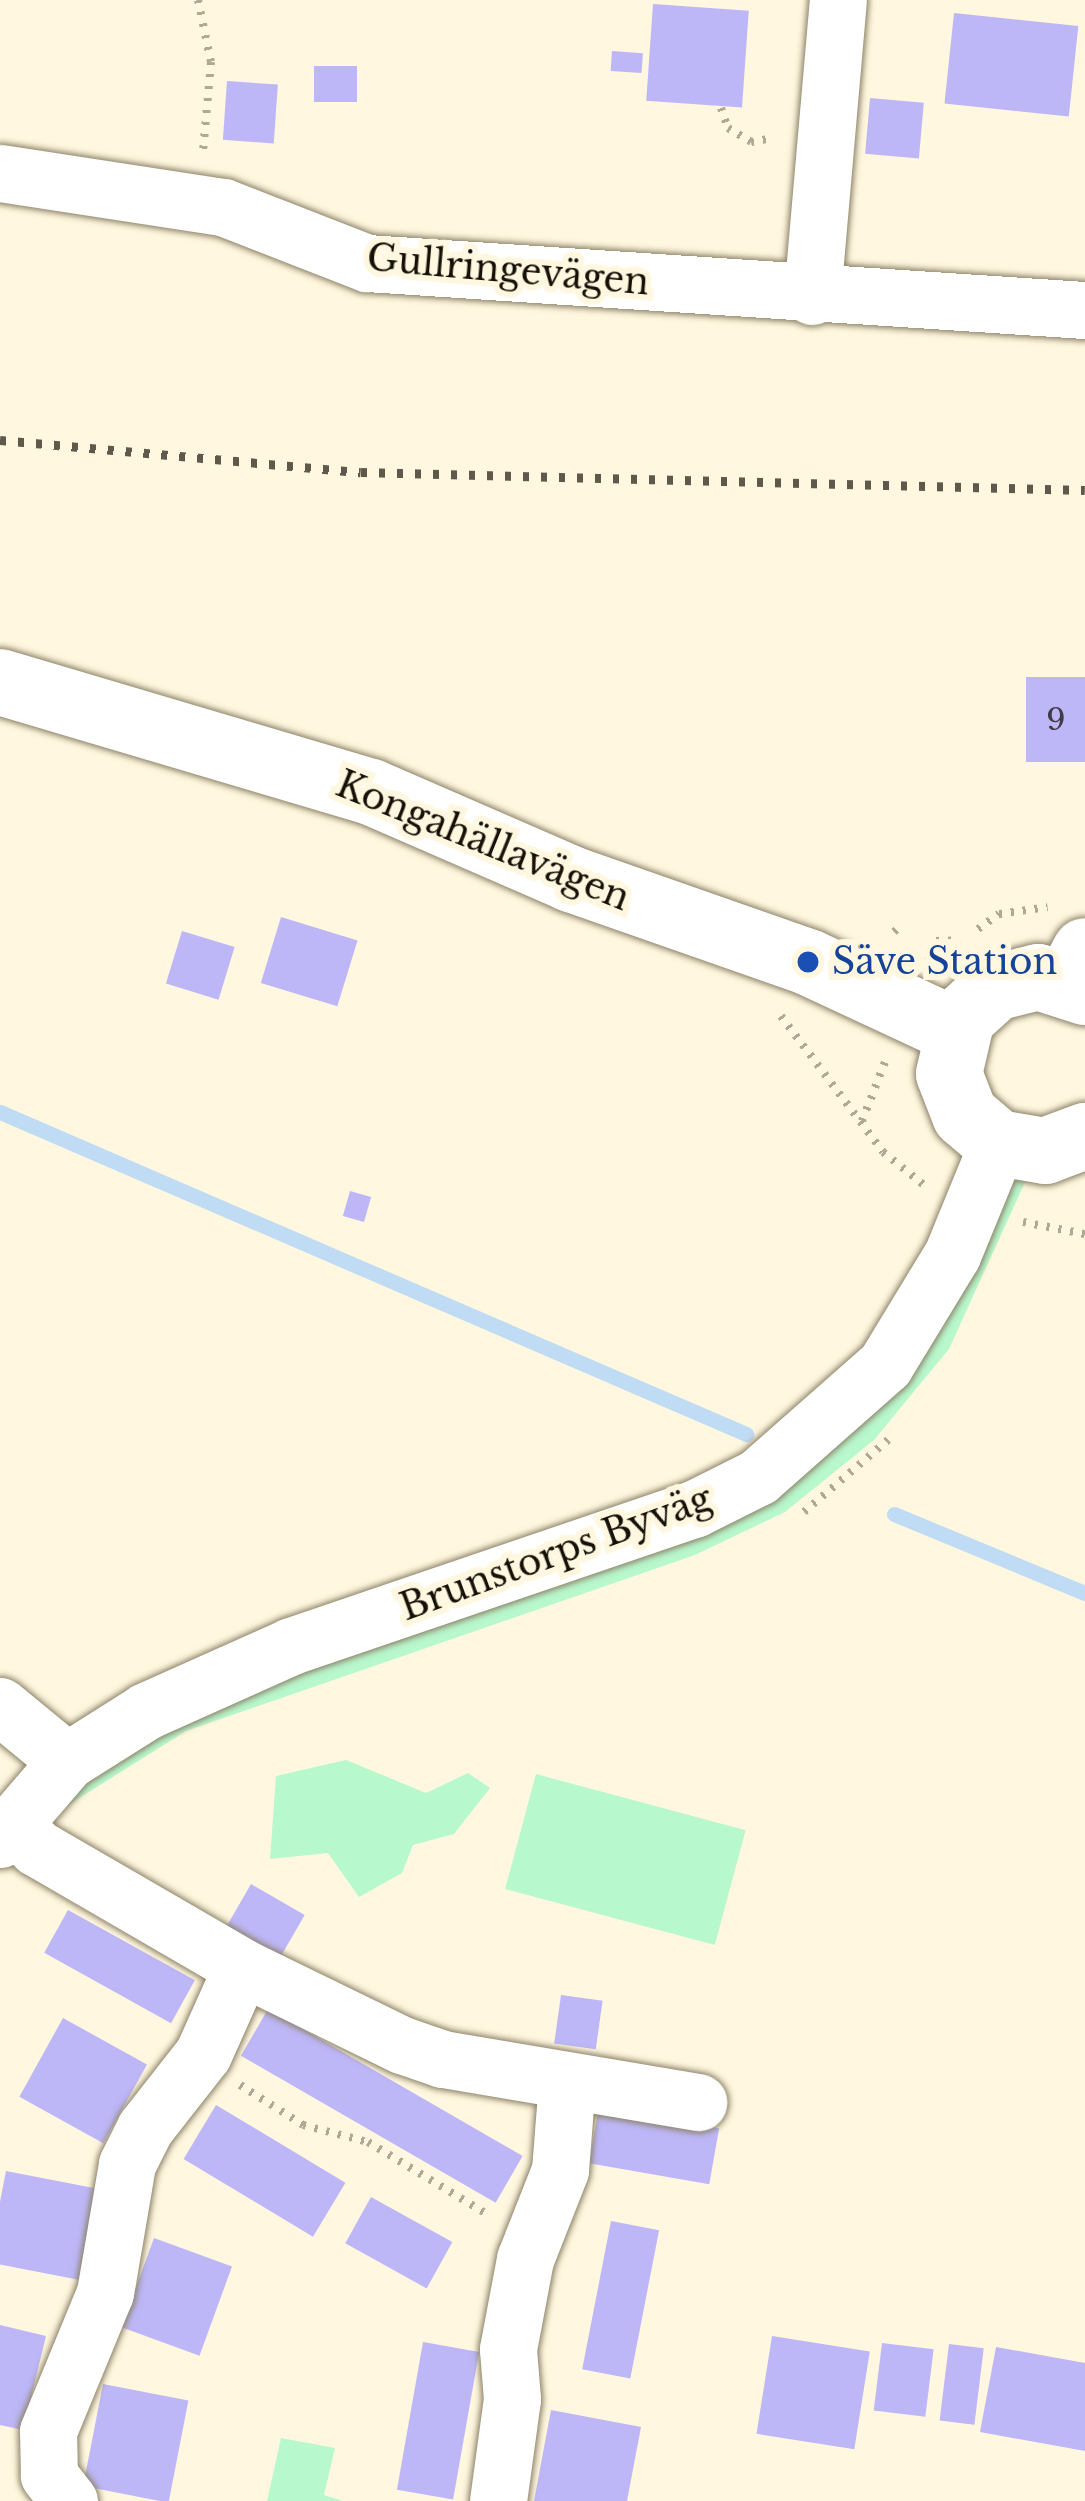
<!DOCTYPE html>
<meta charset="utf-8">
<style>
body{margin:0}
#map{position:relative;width:1085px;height:2501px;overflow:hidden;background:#fff7df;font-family:"Libre Baskerville",serif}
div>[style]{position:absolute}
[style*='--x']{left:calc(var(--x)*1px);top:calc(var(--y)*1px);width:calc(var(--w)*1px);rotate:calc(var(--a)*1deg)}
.green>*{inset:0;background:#b8f8cd;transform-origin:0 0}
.stream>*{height:15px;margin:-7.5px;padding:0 7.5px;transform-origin:7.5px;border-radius:7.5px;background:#c0dcf5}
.building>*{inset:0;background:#bdb7f8;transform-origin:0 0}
.path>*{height:8px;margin-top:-4px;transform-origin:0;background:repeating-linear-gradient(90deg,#afa895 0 3px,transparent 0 12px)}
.roads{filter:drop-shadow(0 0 3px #8d8369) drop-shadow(0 0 3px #8d8369)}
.minor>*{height:57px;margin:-28.5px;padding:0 28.5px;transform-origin:28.5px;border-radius:28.5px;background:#fff}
.tertiary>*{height:66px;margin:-33px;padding:0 33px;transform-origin:33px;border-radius:33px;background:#fff}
.secondary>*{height:66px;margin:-33px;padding:0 33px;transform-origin:33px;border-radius:33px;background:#fff}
.rail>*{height:9px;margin-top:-4.5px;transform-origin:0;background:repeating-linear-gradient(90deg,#5e594a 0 6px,transparent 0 18px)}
.dots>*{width:33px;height:33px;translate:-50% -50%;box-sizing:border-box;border:6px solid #fff7df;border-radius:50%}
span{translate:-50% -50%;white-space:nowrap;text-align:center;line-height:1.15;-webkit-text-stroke:12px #fff7df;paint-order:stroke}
.number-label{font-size:30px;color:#3f3a43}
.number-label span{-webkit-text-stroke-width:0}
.street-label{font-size:36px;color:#151107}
.transit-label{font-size:36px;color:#164399}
.left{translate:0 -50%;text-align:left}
</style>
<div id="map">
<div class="green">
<div style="clip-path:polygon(1007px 1171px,1025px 1182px,949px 1349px,874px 1440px,785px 1512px,695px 1555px,186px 1731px,57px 1812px,70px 1791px,164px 1721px,752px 1505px)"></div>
<div style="clip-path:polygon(346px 1760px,426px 1793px,468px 1773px,490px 1788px,454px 1834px,413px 1845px,402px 1873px,359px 1897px,328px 1853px,270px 1859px,276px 1776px)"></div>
<div style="left:536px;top:1774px;width:217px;height:119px;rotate:15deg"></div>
<div style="clip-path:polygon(281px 2438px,335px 2448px,324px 2495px,343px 2501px,267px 2501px)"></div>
</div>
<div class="stream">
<div style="--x:0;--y:1112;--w:813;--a:23.35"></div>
<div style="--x:894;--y:1514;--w:207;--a:22.5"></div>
</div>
<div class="building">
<div style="left:653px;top:4px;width:96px;height:97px;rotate:4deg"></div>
<div style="left:954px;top:13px;width:125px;height:91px;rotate:6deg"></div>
<div style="left:612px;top:51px;width:31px;height:20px;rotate:4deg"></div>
<div style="left:314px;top:66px;width:43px;height:36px"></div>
<div style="left:227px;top:81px;width:51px;height:59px;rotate:4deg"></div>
<div style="left:870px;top:98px;width:54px;height:56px;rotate:5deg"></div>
<div style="left:1085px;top:677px;width:85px;height:59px;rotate:90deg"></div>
<div style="left:281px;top:917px;width:80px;height:69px;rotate:17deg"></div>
<div style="left:182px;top:931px;width:55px;height:55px;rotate:17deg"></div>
<div style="left:350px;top:1191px;width:22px;height:26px;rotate:16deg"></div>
<div style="left:251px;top:1884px;width:62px;height:53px;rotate:30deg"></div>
<div style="left:68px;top:1910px;width:145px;height:49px;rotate:29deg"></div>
<div style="left:561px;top:1995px;width:42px;height:49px;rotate:8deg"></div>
<div style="left:268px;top:2009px;width:294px;height:54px;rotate:30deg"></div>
<div style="left:63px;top:2018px;width:96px;height:90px;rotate:29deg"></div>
<div style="left:216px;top:2105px;width:151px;height:63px;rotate:31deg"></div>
<div style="left:599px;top:2107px;width:122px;height:57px;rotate:10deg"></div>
<div style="left:6px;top:2171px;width:92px;height:93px;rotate:11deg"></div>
<div style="left:371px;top:2197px;width:93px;height:53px;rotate:29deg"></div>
<div style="left:611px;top:2221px;width:49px;height:151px;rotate:11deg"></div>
<div style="left:154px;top:2238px;width:83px;height:95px;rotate:20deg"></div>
<div style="clip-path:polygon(0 2325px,46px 2336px,23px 2430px,0 2425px)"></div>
<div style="left:772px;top:2336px;width:99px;height:99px;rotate:9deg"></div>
<div style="left:423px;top:2342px;width:57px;height:150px;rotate:10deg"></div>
<div style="left:882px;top:2343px;width:52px;height:68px;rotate:7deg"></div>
<div style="left:949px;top:2344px;width:35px;height:77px;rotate:7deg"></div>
<div style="clip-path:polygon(996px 2347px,1085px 2363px,1085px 2451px,980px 2432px)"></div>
<div style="left:103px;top:2384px;width:87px;height:104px;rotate:11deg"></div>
<div style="clip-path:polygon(551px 2410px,641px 2427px,627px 2501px,534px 2501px)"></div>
</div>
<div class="path">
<div style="--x:198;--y:0;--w:63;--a:78.2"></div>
<div style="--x:211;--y:62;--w:90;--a:95.1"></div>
<div style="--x:721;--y:108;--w:21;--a:71"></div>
<div style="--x:728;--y:128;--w:27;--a:31"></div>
<div style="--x:751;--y:142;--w:22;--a:-10"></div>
<div style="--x:978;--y:929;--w:26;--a:-36"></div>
<div style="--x:999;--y:914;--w:49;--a:-8.1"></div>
<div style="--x:894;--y:932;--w:8;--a:-45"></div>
<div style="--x:928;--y:960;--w:21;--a:-67"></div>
<div style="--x:936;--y:941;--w:24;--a:-2"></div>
<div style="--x:781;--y:1016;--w:170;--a:53.1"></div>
<div style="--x:883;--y:1152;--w:54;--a:39"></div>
<div style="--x:862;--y:1121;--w:63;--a:-68.7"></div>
<div style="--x:1023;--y:1222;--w:63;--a:11"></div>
<div style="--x:804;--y:1512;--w:111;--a:-40.6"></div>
<div style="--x:240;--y:2085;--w:75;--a:32.4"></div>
<div style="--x:303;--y:2125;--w:67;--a:14.7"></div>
<div style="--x:368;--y:2142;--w:143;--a:31.2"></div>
</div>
<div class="roads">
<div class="minor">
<div style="--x:0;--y:173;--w:226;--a:8.7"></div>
<div style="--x:223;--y:207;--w:155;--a:21.3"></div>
<div style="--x:367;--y:263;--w:720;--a:3.75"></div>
<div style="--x:812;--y:296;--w:297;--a:-85"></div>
<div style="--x:0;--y:1706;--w:87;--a:39.4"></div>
<div style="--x:12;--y:1823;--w:35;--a:45"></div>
<div style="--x:37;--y:1848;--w:237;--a:30.1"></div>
<div style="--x:242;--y:1967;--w:178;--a:26"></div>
<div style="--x:402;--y:2045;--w:43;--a:18.9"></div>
<div style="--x:443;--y:2059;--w:259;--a:9.6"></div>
<div style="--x:0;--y:1839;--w:103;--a:-49.3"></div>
<div style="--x:67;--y:1761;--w:93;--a:-32.3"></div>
<div style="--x:146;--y:1711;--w:159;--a:-24.1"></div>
<div style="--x:291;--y:1646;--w:426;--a:-18.8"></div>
<div style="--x:694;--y:1509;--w:72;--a:-26.6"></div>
<div style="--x:758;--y:1477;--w:169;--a:-41.4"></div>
<div style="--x:885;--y:1365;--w:129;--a:-58.7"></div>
<div style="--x:952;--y:1255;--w:121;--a:-67.7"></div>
<div style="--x:69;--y:2501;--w:33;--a:-128"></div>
<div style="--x:49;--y:2475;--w:44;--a:-91.3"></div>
<div style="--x:48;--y:2431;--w:149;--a:-67.6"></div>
<div style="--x:105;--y:2293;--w:131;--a:-80.3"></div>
<div style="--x:127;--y:2164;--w:40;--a:-63.4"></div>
<div style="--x:145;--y:2128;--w:94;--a:-51.9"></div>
<div style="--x:203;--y:2054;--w:95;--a:-65.9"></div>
<div style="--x:498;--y:2501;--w:103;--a:-82.2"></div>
<div style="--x:512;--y:2399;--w:50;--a:-94.6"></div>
<div style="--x:508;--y:2349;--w:92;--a:-79.3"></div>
<div style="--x:525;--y:2259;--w:96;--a:-68.5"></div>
<div style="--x:560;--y:2170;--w:89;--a:-85.5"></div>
</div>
<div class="tertiary">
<div style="--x:1068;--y:983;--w:36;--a:-62"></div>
</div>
<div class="secondary">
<div style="--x:0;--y:682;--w:387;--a:16.5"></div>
<div style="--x:371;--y:792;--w:218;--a:23.5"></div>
<div style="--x:571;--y:879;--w:251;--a:19.3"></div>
<div style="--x:808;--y:962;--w:163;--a:25"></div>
<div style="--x:1085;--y:992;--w:49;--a:-162.3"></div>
<div style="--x:1038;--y:977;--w:44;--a:165.7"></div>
<div style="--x:995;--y:988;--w:45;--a:137.7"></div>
<div style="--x:962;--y:1018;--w:57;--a:103.1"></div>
<div style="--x:949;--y:1074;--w:44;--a:68.7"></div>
<div style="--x:965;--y:1115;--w:43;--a:40.3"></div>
<div style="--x:998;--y:1143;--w:48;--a:9.7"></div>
<div style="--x:1045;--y:1151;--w:43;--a:-20.6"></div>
</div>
</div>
<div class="rail">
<div style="--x:0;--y:440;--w:362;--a:5.1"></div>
<div style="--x:361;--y:472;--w:724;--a:1.42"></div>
</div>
<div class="dots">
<div style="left:808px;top:962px;background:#1a4fb4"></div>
</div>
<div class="number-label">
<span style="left:1056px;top:720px">9</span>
</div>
<div class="street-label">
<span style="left:508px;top:270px;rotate:5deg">Gullringevägen</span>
<span style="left:483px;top:841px;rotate:22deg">Kongahällavägen</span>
<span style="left:556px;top:1553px;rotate:-20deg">Brunstorps Byväg</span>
</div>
<div class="transit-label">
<span class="left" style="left:832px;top:962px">Säve Station</span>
</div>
</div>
